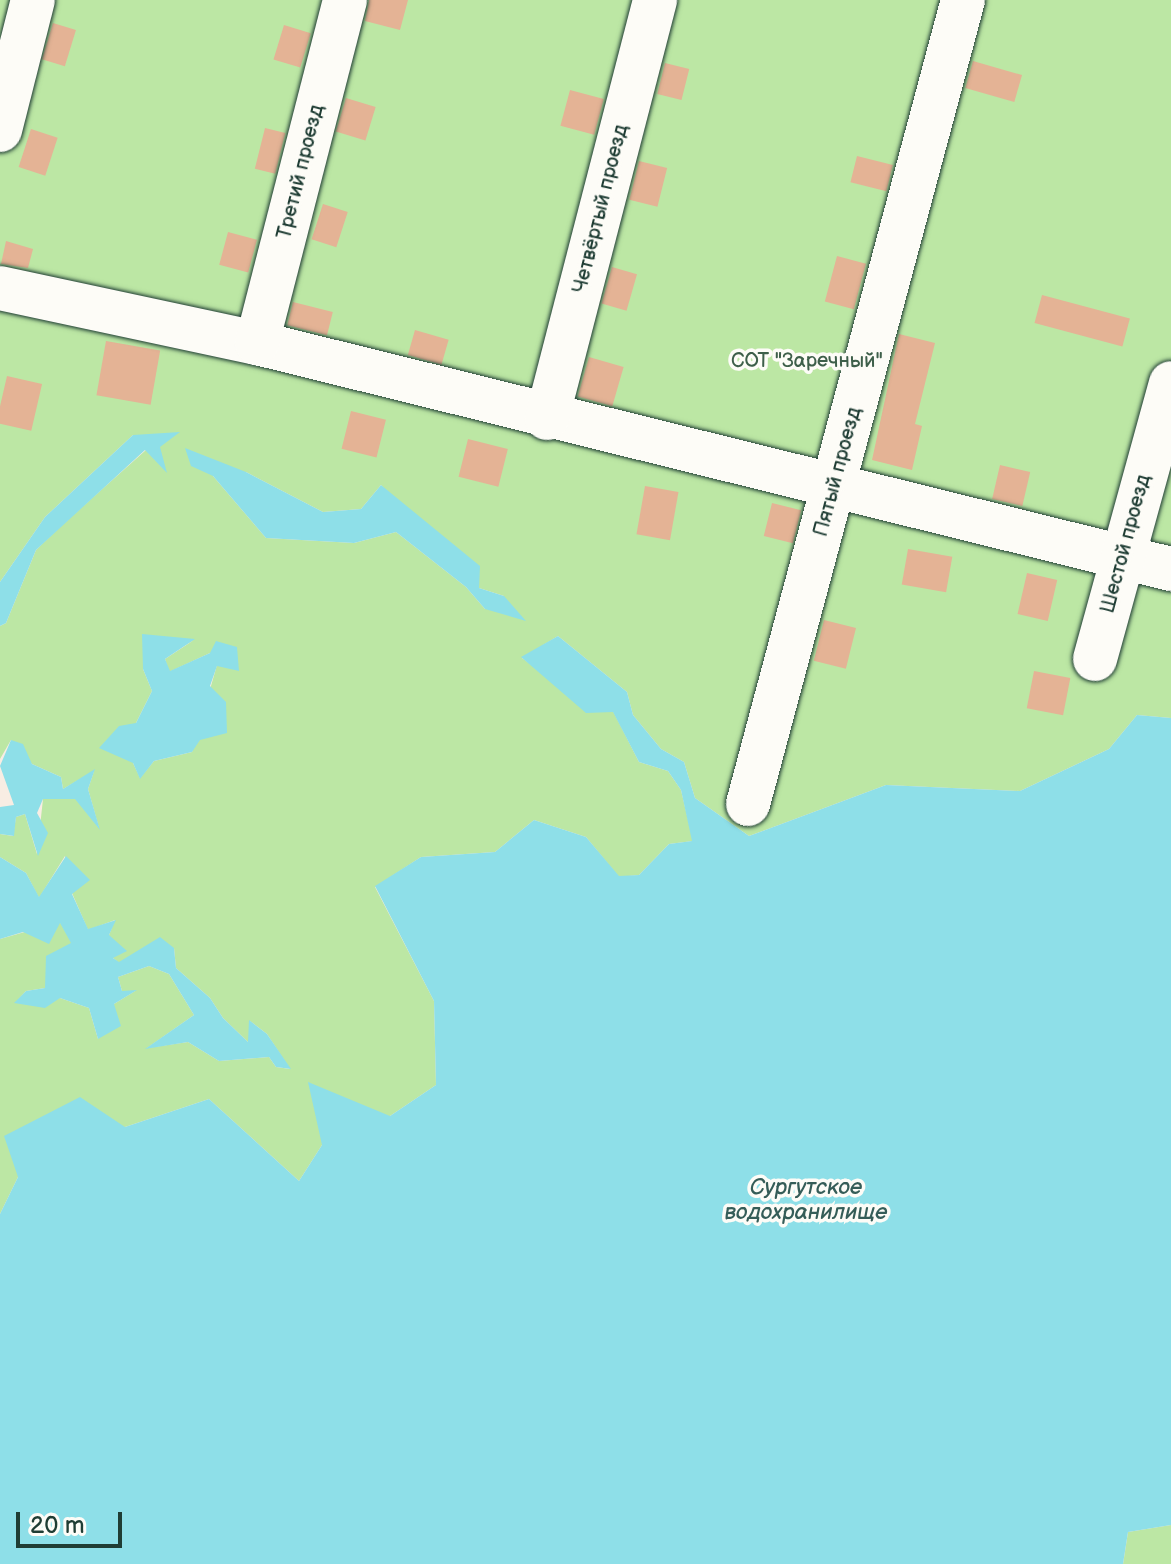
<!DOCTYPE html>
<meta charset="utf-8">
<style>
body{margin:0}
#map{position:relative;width:1171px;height:1564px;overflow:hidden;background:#f8ede3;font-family:"Balsamiq Sans",sans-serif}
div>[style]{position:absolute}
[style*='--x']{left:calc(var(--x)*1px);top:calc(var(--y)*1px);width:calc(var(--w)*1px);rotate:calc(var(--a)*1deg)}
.green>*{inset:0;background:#bce7a4}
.water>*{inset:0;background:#8edfe8}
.building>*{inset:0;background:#e4b395;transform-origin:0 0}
.roads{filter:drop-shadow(0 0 2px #1f3d34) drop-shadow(0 0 2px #1f3d34)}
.minor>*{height:44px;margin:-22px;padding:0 22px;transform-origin:22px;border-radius:22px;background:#fdfcf7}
span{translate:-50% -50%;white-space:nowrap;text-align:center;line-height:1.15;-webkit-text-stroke:7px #fdfcf7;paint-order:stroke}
.street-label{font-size:20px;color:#1f3d34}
.park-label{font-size:20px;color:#3e5f4a}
.water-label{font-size:22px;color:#355d58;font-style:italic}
.scale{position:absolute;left:16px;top:1512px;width:106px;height:36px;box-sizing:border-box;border:4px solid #1f3d34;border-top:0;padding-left:10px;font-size:24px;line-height:28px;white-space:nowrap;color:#1f3d34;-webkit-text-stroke:6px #fdfcf7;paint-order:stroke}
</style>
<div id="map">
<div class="green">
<div style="clip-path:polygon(evenodd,0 0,1171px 0,1171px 718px,1137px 715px,1109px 749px,1020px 791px,886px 785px,749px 836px,695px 798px,684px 762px,661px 749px,633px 715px,627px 692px,558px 636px,522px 658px,556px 683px,613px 711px,639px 762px,668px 771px,681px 790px,693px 841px,669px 844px,639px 875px,619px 877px,586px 837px,534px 820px,495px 852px,421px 857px,375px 887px,434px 1001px,436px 1085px,390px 1116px,322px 1145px,299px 1181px,209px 1099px,125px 1127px,18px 1177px,0 1214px,0 939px,60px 922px,72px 943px,45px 988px,26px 991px,15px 1003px,60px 998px,89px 1008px,98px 1039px,114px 1004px,135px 991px,122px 991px,118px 977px,149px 966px,169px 974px,194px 1015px,147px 1048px,188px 1042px,219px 1061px,269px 1057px,276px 1067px,290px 1069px,267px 1034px,250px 1021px,249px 1043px,223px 1018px,210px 998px,176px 968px,174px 948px,119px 963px,112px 957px,109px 935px,115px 920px,88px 930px,72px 893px,65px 856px,39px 898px,26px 873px,0 857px,0 834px,13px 836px,16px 817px,25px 814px,37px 854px,43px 799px,76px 799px,99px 828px,88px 789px,94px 771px,63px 789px,61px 777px,32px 764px,11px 740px,0 759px,0 626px,6px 623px,36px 550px,62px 525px,146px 450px,165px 471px,133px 435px,45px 517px,0 582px,0 0,246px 472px,323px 512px,361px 509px,381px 485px,479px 588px,504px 596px,485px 609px,466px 587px,396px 532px,354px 543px,266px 538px,213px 476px,246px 472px,0 0,194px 640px,165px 659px,169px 672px,210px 653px,217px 665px,192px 752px,154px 761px,140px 778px,133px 763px,136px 723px,152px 691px,143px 669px,194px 640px)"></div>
<div style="clip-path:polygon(1171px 1525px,1171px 1564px,1123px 1564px,1128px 1532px)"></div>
</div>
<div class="water">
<div style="clip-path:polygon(180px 432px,160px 447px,167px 473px,145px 450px,36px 550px,6px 623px,0 626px,0 582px,45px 517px,133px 435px)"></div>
<div style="clip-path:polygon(185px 448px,246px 472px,323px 512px,361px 509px,381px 485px,480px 566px,479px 588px,504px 596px,526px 621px,485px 609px,466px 587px,396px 532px,354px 543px,266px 538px,213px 476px,191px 466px)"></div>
<div style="clip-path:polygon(142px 634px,195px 639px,165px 659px,170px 671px,210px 653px,216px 641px,237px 647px,239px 671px,217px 666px,210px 686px,226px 702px,227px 733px,200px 740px,192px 752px,154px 761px,140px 779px,133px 763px,99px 748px,119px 726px,136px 723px,152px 691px,143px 669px)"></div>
<div style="clip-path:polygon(558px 636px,627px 692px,633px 715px,661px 749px,684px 762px,695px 798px,749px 836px,886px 785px,1020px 791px,1109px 749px,1137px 715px,1171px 718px,1171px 1525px,1128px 1532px,1123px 1564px,0 1564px,0 1214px,18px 1177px,4px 1136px,80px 1097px,125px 1127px,209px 1099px,299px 1181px,322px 1145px,308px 1082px,390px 1116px,436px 1085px,434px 1001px,375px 886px,421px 857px,495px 852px,534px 820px,586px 837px,619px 876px,639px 875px,669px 844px,692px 841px,681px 790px,668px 771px,639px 762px,613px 712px,586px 713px,521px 657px)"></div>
<div style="clip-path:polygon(11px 740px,23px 744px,32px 764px,61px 777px,63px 789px,95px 769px,88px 789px,100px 830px,75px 799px,43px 799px,37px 813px,48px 833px,38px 856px,25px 814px,16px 817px,14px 836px,0 834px,0 807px,14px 805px,0 766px)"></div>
<div style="clip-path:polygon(66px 856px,90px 880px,72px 894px,88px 929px,116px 920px,109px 935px,127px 951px,113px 958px,119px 962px,160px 937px,174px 948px,176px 968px,210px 998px,223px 1018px,248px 1042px,249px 1020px,267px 1034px,291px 1069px,276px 1067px,269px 1057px,219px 1061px,188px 1042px,145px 1049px,194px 1015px,169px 974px,149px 966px,118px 977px,122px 991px,137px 990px,114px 1004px,121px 1026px,98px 1039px,89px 1008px,60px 998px,45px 1008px,14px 1003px,26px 991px,45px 988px,46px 956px,71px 943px,60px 923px,49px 944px,23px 932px,0 939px,0 857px,26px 873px,39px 897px)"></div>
</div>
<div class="building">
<div style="clip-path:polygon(369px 0,408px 0,400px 30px,365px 21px)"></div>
<div style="left:53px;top:23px;width:24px;height:38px;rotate:17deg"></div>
<div style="left:284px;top:25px;width:28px;height:36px;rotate:17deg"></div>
<div style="left:973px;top:61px;width:51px;height:28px;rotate:16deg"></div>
<div style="left:665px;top:63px;width:25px;height:32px;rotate:14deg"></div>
<div style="left:570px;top:90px;width:35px;height:37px;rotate:15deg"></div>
<div style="left:346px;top:98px;width:31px;height:35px;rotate:17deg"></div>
<div style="left:265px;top:128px;width:21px;height:42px;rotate:14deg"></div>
<div style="left:31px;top:129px;width:28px;height:40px;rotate:18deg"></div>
<div style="left:857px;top:156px;width:37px;height:27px;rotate:14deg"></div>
<div style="left:639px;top:161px;width:29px;height:40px;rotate:14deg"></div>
<div style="left:323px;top:204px;width:26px;height:37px;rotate:18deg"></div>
<div style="left:228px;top:232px;width:30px;height:34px;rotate:15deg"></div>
<div style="clip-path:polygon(6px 241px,33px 249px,28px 268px,1px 264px)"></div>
<div style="left:837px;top:256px;width:30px;height:47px;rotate:15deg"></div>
<div style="left:612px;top:267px;width:26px;height:38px;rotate:16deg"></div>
<div style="left:1042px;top:295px;width:91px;height:29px;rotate:15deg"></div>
<div style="left:293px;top:302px;width:41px;height:24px;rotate:14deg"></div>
<div style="left:415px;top:330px;width:35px;height:26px;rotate:16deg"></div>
<div style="clip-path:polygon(899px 334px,935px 343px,915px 424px,922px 426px,912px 470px,872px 460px)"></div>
<div style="left:106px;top:341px;width:55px;height:55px;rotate:10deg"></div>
<div style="left:589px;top:357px;width:36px;height:41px;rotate:16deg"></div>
<div style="left:7px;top:376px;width:36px;height:48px;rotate:13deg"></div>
<div style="left:351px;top:411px;width:36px;height:39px;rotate:14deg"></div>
<div style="left:468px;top:439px;width:41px;height:39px;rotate:14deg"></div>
<div style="left:1000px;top:465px;width:31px;height:35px;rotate:13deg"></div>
<div style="left:645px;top:486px;width:34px;height:49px;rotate:10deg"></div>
<div style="left:772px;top:503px;width:30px;height:34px;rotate:14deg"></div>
<div style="left:908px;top:549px;width:45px;height:36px;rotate:10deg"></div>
<div style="left:1027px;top:573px;width:31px;height:42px;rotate:13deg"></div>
<div style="left:824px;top:620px;width:33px;height:42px;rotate:14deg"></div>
<div style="left:1034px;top:671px;width:37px;height:38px;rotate:11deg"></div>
</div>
<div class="roads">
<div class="minor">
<div style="--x:0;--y:130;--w:134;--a:-75.8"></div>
<div style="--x:0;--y:288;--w:263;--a:12.1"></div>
<div style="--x:257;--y:343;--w:942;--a:13.89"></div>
<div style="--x:257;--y:343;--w:354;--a:-75.6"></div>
<div style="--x:547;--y:418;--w:432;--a:-75.5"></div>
<div style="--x:1095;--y:659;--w:286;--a:-74.6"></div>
<div style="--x:748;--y:804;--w:832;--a:-75.03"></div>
</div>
</div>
<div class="street-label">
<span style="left:301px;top:172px;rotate:-76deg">Третий проезд</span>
<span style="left:601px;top:209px;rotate:-76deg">Четвёртый проезд</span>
<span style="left:838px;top:472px;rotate:-75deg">Пятый проезд</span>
<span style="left:1126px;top:544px;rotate:-75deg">Шестой проезд</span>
</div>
<div class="park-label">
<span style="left:807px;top:361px">СОТ "Заречный"</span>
</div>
<div class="water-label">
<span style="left:806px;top:1200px">Сургутское<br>водохранилище</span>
</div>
<div class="scale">20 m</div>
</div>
